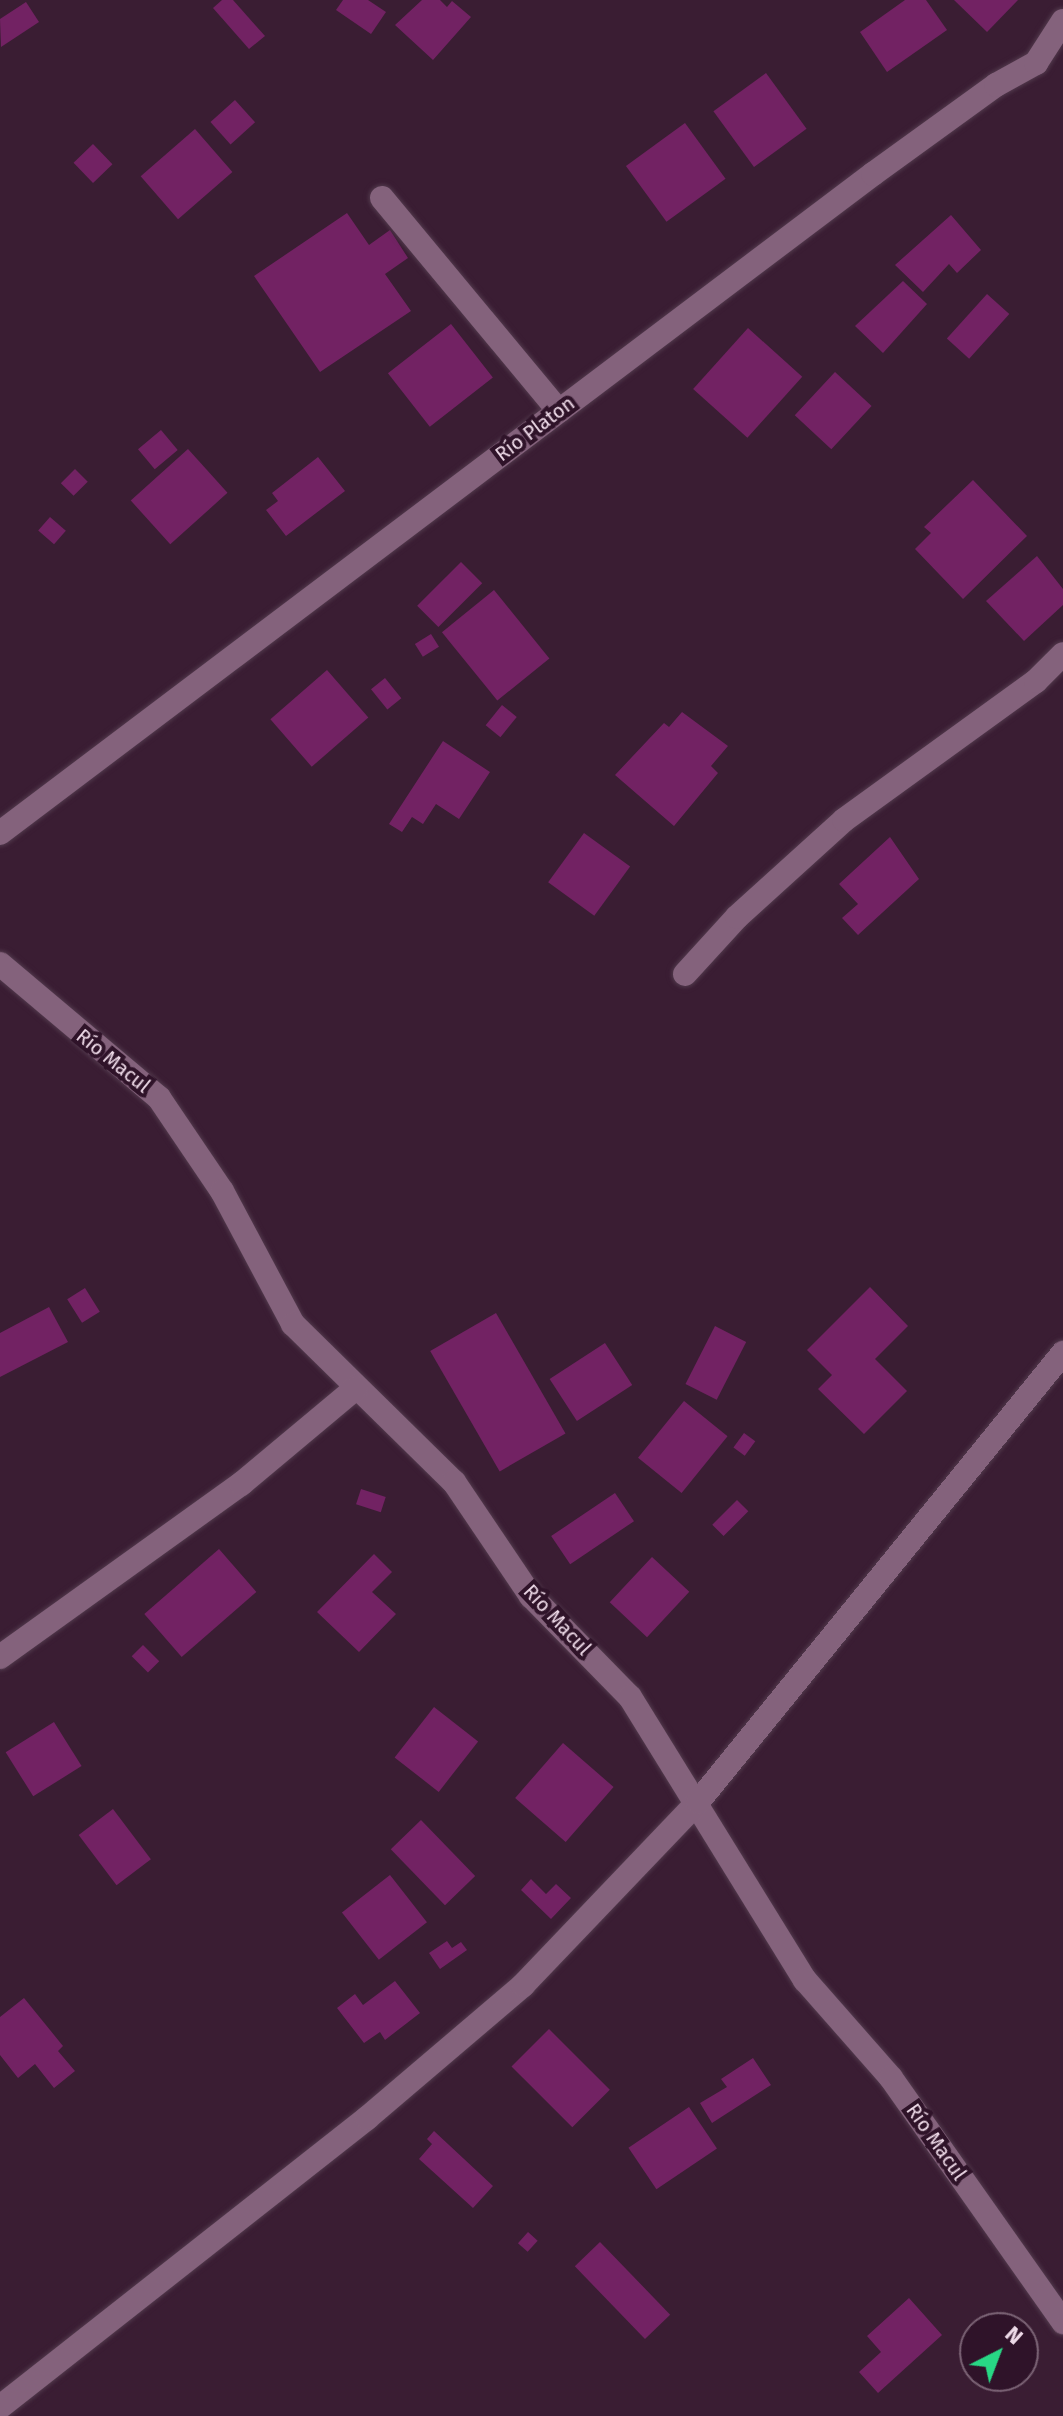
<!DOCTYPE html>
<meta charset="utf-8">
<style>
body{margin:0}
#map{position:relative;width:1063px;height:2416px;overflow:hidden;background:#3a1d33;font-family:"Fira Sans",sans-serif}
div>[style]{position:absolute}
[style*='--x']{left:calc(var(--x)*1px);top:calc(var(--y)*1px);width:calc(var(--w)*1px);rotate:calc(var(--a)*1deg)}
.building>*{inset:0;background:#722263;transform-origin:0 0}
.roads{filter:drop-shadow(0 0 2px #51394c) drop-shadow(0 0 2px #51394c)}
.minor>*{height:24px;margin:-12px;padding:0 12px;transform-origin:12px;border-radius:12px;background:#84627c}
span{translate:-50% -50%;white-space:nowrap;text-align:center;line-height:1.15;-webkit-text-stroke:8px #2f1329;paint-order:stroke}
.street-label{font-size:20px;color:#eedae8}
.north{position:absolute;left:959px;top:2312px;width:80px;height:80px;box-sizing:border-box;background:#2f1329;border:2px solid #7b6375;border-radius:50%;rotate:42deg;font-size:22px;font-weight:700;line-height:32px;text-align:center;color:#eedae8}
.north::after{content:'';display:block;margin:auto;width:28px;height:36px;background:#28d885;clip-path:polygon(50% 0,100% 100%,50% 72%,0 100%)}
</style>
<div id="map">
<div class="building">
<div style="clip-path:polygon(222px 0,233px 0,265px 36px,249px 49px,213px 8px)"></div>
<div style="clip-path:polygon(343px 0,368px 0,386px 12px,371px 34px,336px 10px)"></div>
<div style="clip-path:polygon(422px 0,440px 0,447px 7px,452px 1px,471px 17px,433px 60px,395px 25px)"></div>
<div style="clip-path:polygon(905px 0,926px 0,947px 30px,887px 72px,860px 32px)"></div>
<div style="clip-path:polygon(954px 0,1018px 0,987px 32px)"></div>
<div style="clip-path:polygon(26px 2px,39px 22px,1px 47px,0 19px)"></div>
<div style="left:766px;top:73px;width:69px;height:65px;rotate:54deg"></div>
<div style="left:235px;top:100px;width:30px;height:33px;rotate:48deg"></div>
<div style="left:685px;top:123px;width:69px;height:73px;rotate:54deg"></div>
<div style="left:195px;top:129px;width:57px;height:72px;rotate:49deg"></div>
<div style="left:93px;top:144px;width:28px;height:27px;rotate:46deg"></div>
<div style="clip-path:polygon(347px 213px,369px 245px,390px 230px,408px 258px,385px 274px,411px 311px,320px 372px,254px 276px)"></div>
<div style="clip-path:polygon(951px 215px,981px 250px,957px 273px,949px 264px,923px 292px,895px 265px)"></div>
<div style="clip-path:polygon(903px 281px,927px 304px,883px 353px,855px 326px)"></div>
<div style="left:987px;top:294px;width:30px;height:60px;rotate:42deg"></div>
<div style="left:451px;top:324px;width:68px;height:80px;rotate:52deg"></div>
<div style="left:748px;top:328px;width:73px;height:82px;rotate:42deg"></div>
<div style="left:835px;top:372px;width:50px;height:59px;rotate:43deg"></div>
<div style="left:161px;top:430px;width:26px;height:30px;rotate:50deg"></div>
<div style="left:188px;top:449px;width:59px;height:77px;rotate:48deg"></div>
<div style="clip-path:polygon(318px 457px,345px 491px,286px 536px,266px 510px,278px 501px,272px 493px)"></div>
<div style="left:75px;top:469px;width:18px;height:20px;rotate:45deg"></div>
<div style="clip-path:polygon(973px 480px,1027px 536px,963px 599px,915px 549px,931px 533px,924px 527px)"></div>
<div style="left:50px;top:517px;width:21px;height:18px;rotate:41deg"></div>
<div style="clip-path:polygon(1037px 556px,1063px 589px,1063px 605px,1024px 641px,986px 601px)"></div>
<div style="left:461px;top:562px;width:30px;height:62px;rotate:45deg"></div>
<div style="left:494px;top:590px;width:88px;height:67px;rotate:51deg"></div>
<div style="left:431px;top:634px;width:15px;height:19px;rotate:58deg"></div>
<div style="left:327px;top:670px;width:63px;height:75px;rotate:49deg"></div>
<div style="left:385px;top:678px;width:26px;height:18px;rotate:51deg"></div>
<div style="left:502px;top:705px;width:19px;height:26px;rotate:39deg"></div>
<div style="clip-path:polygon(682px 712px,728px 746px,711px 766px,718px 773px,674px 826px,615px 775px,664px 723px,669px 727px)"></div>
<div style="clip-path:polygon(443px 741px,490px 772px,459px 819px,436px 804px,423px 824px,412px 817px,402px 832px,389px 824px)"></div>
<div style="left:584px;top:833px;width:57px;height:61px;rotate:36deg"></div>
<div style="clip-path:polygon(890px 837px,919px 879px,858px 935px,842px 918px,858px 904px,839px 884px)"></div>
<div style="clip-path:polygon(870px 1287px,908px 1326px,875px 1359px,907px 1391px,864px 1434px,818px 1389px,832px 1375px,807px 1350px)"></div>
<div style="left:85px;top:1288px;width:28px;height:21px;rotate:58deg"></div>
<div style="clip-path:polygon(49px 1307px,68px 1342px,0 1377px,0 1333px)"></div>
<div style="left:496px;top:1313px;width:139px;height:76px;rotate:60deg"></div>
<div style="left:715px;top:1326px;width:35px;height:65px;rotate:27deg"></div>
<div style="left:605px;top:1343px;width:50px;height:66px;rotate:57deg"></div>
<div style="left:684px;top:1401px;width:56px;height:73px;rotate:39deg"></div>
<div style="left:744px;top:1433px;width:14px;height:18px;rotate:36deg"></div>
<div style="left:361px;top:1489px;width:26px;height:16px;rotate:18deg"></div>
<div style="left:615px;top:1493px;width:34px;height:77px;rotate:56deg"></div>
<div style="left:737px;top:1500px;width:16px;height:35px;rotate:45deg"></div>
<div style="left:219px;top:1549px;width:57px;height:99px;rotate:49deg"></div>
<div style="clip-path:polygon(374px 1554px,392px 1572px,372px 1592px,396px 1614px,359px 1652px,317px 1612px)"></div>
<div style="left:652px;top:1557px;width:51px;height:62px;rotate:43deg"></div>
<div style="left:143px;top:1645px;width:23px;height:16px;rotate:45deg"></div>
<div style="left:434px;top:1707px;width:56px;height:64px;rotate:38deg"></div>
<div style="left:54px;top:1722px;width:52px;height:57px;rotate:58deg"></div>
<div style="left:563px;top:1743px;width:67px;height:73px;rotate:41deg"></div>
<div style="left:113px;top:1809px;width:63px;height:43px;rotate:53deg"></div>
<div style="left:421px;top:1820px;width:78px;height:42px;rotate:46deg"></div>
<div style="left:390px;top:1875px;width:60px;height:61px;rotate:52deg"></div>
<div style="clip-path:polygon(531px 1879px,546px 1894px,556px 1884px,571px 1898px,551px 1919px,521px 1890px)"></div>
<div style="clip-path:polygon(447px 1941px,452px 1948px,461px 1942px,467px 1950px,440px 1969px,429px 1953px)"></div>
<div style="clip-path:polygon(395px 1981px,420px 2013px,385px 2040px,380px 2032px,364px 2043px,337px 2008px,355px 1994px,363px 2005px)"></div>
<div style="clip-path:polygon(24px 1998px,63px 2046px,58px 2051px,75px 2071px,54px 2088px,35px 2064px,18px 2078px,0 2055px,0 2017px)"></div>
<div style="left:549px;top:2029px;width:86px;height:53px;rotate:45deg"></div>
<div style="clip-path:polygon(753px 2058px,771px 2085px,712px 2123px,700px 2103px,727px 2087px,721px 2079px)"></div>
<div style="left:689px;top:2107px;width:50px;height:73px;rotate:56deg"></div>
<div style="clip-path:polygon(434px 2131px,493px 2186px,473px 2208px,419px 2159px,432px 2144px,427px 2139px)"></div>
<div style="left:528px;top:2232px;width:13px;height:15px;rotate:42deg"></div>
<div style="left:600px;top:2242px;width:101px;height:35px;rotate:46deg"></div>
<div style="clip-path:polygon(909px 2298px,942px 2335px,878px 2393px,859px 2372px,881px 2352px,867px 2336px)"></div>
</div>
<div class="roads">
<div class="minor">
<div style="--x:382;--y:198;--w:277;--a:50.3"></div>
<div style="--x:0;--y:833;--w:1094;--a:-37.05"></div>
<div style="--x:873;--y:174;--w:152;--a:-35.9"></div>
<div style="--x:996;--y:85;--w:46;--a:-28.8"></div>
<div style="--x:1036;--y:63;--w:50;--a:-57.3"></div>
<div style="--x:0;--y:964;--w:208;--a:40.1"></div>
<div style="--x:159;--y:1098;--w:112;--a:55.9"></div>
<div style="--x:222;--y:1191;--w:151;--a:61.9"></div>
<div style="--x:293;--y:1324;--w:226;--a:44.5"></div>
<div style="--x:454;--y:1482;--w:138;--a:56"></div>
<div style="--x:531;--y:1596;--w:141;--a:45.6"></div>
<div style="--x:630;--y:1697;--w:333;--a:58.3"></div>
<div style="--x:805;--y:1980;--w:130;--a:48.7"></div>
<div style="--x:891;--y:2078;--w:299;--a:54.8"></div>
<div style="--x:685;--y:974;--w:77;--a:-47.6"></div>
<div style="--x:737;--y:917;--w:144;--a:-42.2"></div>
<div style="--x:844;--y:820;--w:237;--a:-35.9"></div>
<div style="--x:1036;--y:681;--w:38;--a:-45"></div>
<div style="--x:0;--y:1657;--w:297;--a:-35.7"></div>
<div style="--x:241;--y:1484;--w:150;--a:-39.9"></div>
<div style="--x:0;--y:2407;--w:467;--a:-38.2"></div>
<div style="--x:367;--y:2118;--w:205;--a:-40.4"></div>
<div style="--x:523;--y:1985;--w:253;--a:-46.3"></div>
<div style="--x:698;--y:1802;--w:579;--a:-50.89"></div>
</div>
</div>
<div class="street-label">
<span style="left:535px;top:429px;rotate:-37deg">Río Platon</span>
<span style="left:113px;top:1061px;rotate:39deg">Río Macul</span>
<span style="left:557px;top:1620px;rotate:47deg">Río Macul</span>
<span style="left:936px;top:2142px;rotate:55deg">Río Macul</span>
</div>
<div class="north">N</div>
</div>
